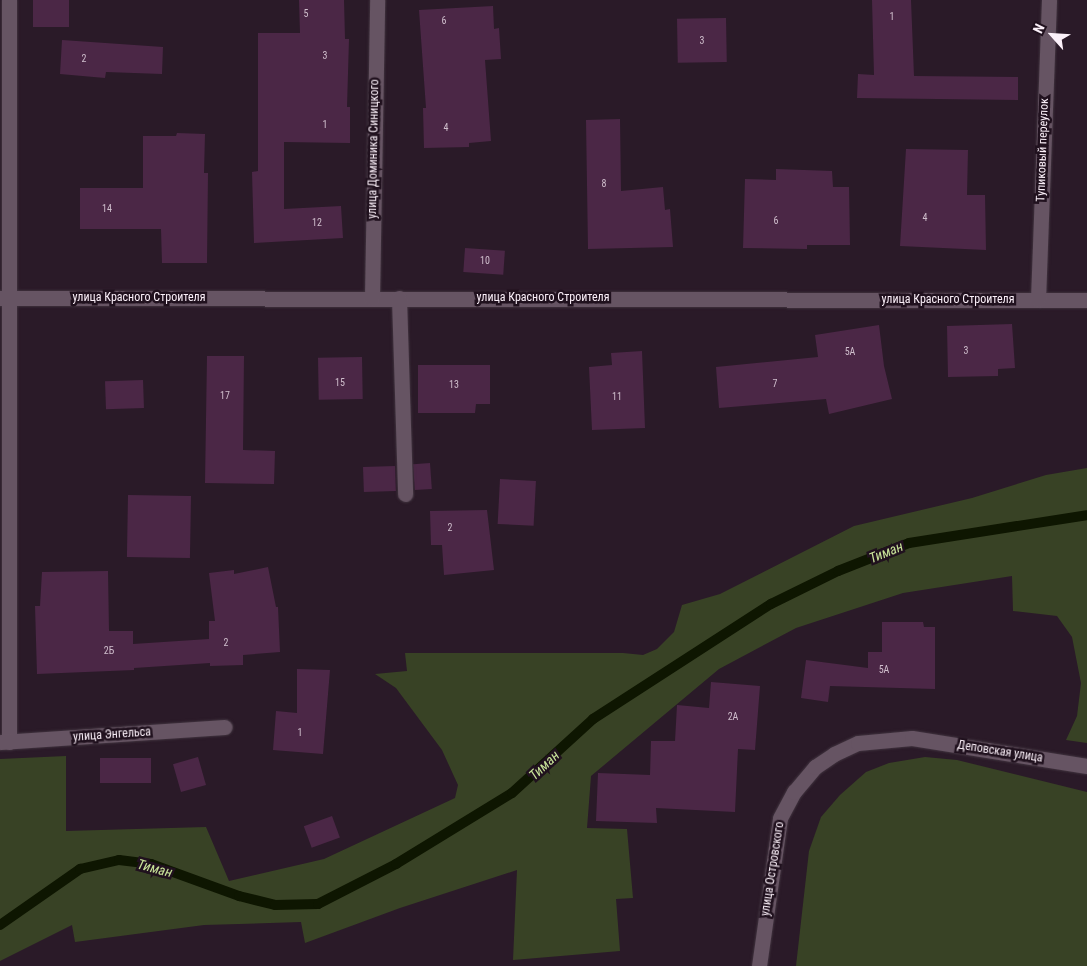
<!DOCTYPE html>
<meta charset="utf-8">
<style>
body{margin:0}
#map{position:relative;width:1087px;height:966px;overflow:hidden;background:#2a1a28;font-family:"Roboto Condensed",sans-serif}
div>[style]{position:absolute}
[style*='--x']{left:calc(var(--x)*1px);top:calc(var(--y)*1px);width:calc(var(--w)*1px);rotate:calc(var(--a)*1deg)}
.green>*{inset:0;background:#384225}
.stream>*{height:10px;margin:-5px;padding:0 5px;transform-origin:5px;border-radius:5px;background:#0e1601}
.building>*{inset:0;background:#4b2746;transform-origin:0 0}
.roads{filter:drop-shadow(0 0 1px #41343f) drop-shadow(0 0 1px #41343f)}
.minor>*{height:15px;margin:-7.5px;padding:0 7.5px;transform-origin:7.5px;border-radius:7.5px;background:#665463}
span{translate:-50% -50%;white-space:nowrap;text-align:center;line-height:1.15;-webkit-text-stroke:5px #20111e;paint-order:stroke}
.number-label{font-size:10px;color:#cfbecc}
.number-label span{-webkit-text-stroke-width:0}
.street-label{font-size:12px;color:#fbf0f9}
.water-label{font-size:14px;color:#c9e499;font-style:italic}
.north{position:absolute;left:1027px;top:10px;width:50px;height:50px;-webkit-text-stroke:4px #20111e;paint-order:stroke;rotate:296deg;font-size:14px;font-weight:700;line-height:20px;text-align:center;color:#fbf0f9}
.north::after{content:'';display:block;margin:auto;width:18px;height:22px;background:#fbf0f9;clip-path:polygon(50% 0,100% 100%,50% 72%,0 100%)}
</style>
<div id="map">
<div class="green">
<div style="clip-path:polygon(1087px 468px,1087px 743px,1066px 740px,1077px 716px,1081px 683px,1072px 637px,1057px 616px,1013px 611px,1012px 576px,903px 593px,796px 628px,719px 669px,591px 776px,587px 828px,627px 829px,633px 898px,616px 899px,620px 951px,513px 960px,517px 870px,400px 908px,305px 943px,301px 922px,204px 925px,75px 942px,72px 925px,0 961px,0 759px,66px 756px,66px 831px,206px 827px,229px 881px,324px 859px,455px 798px,458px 785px,442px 750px,396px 688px,375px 674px,407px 671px,405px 653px,623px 653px,643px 655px,657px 649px,674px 632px,682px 605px,720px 594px,854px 526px,972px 498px,1046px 475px)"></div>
<div style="clip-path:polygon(925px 757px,957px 760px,1087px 792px,1087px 966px,796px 966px,809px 851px,821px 817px,840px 795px,866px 772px,889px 763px)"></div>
</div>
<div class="stream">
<div style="--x:0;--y:925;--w:98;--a:-35"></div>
<div style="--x:80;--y:869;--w:40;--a:-13"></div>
<div style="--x:119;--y:860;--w:32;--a:7"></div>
<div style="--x:151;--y:864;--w:94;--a:20"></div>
<div style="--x:239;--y:896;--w:37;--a:14"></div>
<div style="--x:275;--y:905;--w:43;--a:-1.3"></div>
<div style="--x:318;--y:904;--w:88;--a:-27.1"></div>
<div style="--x:396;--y:864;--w:136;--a:-31.5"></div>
<div style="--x:512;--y:793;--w:110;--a:-42.4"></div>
<div style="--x:593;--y:719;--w:212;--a:-32.9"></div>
<div style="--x:771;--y:604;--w:75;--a:-26.2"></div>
<div style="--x:838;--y:571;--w:76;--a:-21.5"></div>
<div style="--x:909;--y:543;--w:180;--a:-8.9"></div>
</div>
<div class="building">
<div style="left:33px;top:0;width:36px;height:27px"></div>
<div style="clip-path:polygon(299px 0,344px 0,345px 39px,349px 39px,347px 107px,350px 107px,350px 143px,284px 142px,284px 209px,341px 206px,343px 238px,254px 243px,252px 172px,258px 171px,258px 33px,300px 33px)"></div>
<div style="clip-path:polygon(872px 0,911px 0,914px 76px,1018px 77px,1018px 100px,857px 98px,858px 74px,874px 75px)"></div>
<div style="clip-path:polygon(493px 6px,494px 29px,499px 28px,501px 59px,485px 60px,491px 141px,469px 143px,469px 147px,424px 148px,423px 108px,426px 108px,419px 10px)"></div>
<div style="left:726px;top:18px;width:44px;height:49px;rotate:89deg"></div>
<div style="clip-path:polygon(62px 40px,163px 47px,162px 74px,106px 72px,105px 78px,60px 74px)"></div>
<div style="clip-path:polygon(620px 119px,621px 191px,663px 187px,665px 210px,670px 209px,673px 247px,588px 249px,586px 120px)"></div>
<div style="clip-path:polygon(177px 133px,205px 134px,204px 173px,208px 173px,207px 263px,162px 263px,161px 229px,80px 229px,80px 188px,143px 188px,143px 136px,176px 136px)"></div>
<div style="clip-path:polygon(906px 149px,968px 150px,967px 195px,985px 195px,986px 250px,900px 246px)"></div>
<div style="clip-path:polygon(776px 169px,832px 171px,833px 187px,849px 187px,850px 245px,807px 245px,807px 249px,743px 248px,745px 179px,776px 180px)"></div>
<div style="left:465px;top:248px;width:40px;height:24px;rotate:4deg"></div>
<div style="clip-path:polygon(1012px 324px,1015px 368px,998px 369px,998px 376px,948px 377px,947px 326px)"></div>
<div style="clip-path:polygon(879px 325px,884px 366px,892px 399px,829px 414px,826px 399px,719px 408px,716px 367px,818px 357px,815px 335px)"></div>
<div style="clip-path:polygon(642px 351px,645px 428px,592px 430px,589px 367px,612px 365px,611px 353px)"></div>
<div style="clip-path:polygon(207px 356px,244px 356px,243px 450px,275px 451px,274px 484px,205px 483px)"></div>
<div style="left:362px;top:357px;width:42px;height:44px;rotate:89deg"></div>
<div style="clip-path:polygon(418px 365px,490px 365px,490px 404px,476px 404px,475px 413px,418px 413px)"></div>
<div style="left:143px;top:380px;width:28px;height:38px;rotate:88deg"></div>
<div style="left:430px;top:463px;width:26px;height:17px;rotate:86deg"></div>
<div style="left:395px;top:466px;width:25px;height:32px;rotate:88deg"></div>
<div style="left:500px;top:479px;width:36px;height:45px;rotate:3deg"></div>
<div style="left:191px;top:496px;width:62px;height:63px;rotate:91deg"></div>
<div style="clip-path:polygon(487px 510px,494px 570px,444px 575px,442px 545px,431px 545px,430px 511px)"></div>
<div style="clip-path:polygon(268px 567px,276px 607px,278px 607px,280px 652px,243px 655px,243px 665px,210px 666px,210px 663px,134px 668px,134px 670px,37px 674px,35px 606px,40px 606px,42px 572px,108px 571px,109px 631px,133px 631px,133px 644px,209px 639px,209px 621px,215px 621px,209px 573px,234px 570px,234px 574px)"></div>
<div style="clip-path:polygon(882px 622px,923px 622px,924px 627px,935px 627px,935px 689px,830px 686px,828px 702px,801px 698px,806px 660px,868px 668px,868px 652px,882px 652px)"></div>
<div style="clip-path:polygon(297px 669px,330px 670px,323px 754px,273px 750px,276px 711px,297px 713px)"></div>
<div style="clip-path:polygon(711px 682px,760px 686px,755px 750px,738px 749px,735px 812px,656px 808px,657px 823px,596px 821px,598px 773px,650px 775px,651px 741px,675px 741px,677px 705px,709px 708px)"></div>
<div style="left:198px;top:757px;width:29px;height:26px;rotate:74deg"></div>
<div style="left:151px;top:758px;width:25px;height:51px;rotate:90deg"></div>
<div style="left:332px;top:816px;width:23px;height:30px;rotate:70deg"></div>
</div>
<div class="roads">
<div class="minor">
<div style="--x:9;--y:0;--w:742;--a:90"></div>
<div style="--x:0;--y:298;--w:1087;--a:0.11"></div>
<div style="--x:372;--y:298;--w:298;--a:-89"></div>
<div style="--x:399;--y:298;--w:196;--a:88.2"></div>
<div style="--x:1038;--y:300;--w:300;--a:-87.9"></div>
<div style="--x:0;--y:742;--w:225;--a:-3.8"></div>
<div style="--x:759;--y:966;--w:149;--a:-81.9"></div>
<div style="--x:780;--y:818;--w:30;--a:-62"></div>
<div style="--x:794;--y:792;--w:33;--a:-50"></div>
<div style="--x:815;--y:767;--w:23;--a:-34"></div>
<div style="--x:834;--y:754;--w:26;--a:-25"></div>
<div style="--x:858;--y:743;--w:54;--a:-5.3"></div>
<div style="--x:912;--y:738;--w:177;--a:9.1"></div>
</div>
</div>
<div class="number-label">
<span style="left:306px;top:14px">5</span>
<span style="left:892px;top:17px">1</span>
<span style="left:444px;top:21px">6</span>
<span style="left:702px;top:41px">3</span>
<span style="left:325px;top:56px">3</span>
<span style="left:84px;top:59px">2</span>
<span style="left:325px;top:125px">1</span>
<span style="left:446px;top:128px">4</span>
<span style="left:604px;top:184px">8</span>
<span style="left:107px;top:209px">14</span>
<span style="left:925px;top:218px">4</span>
<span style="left:776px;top:221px">6</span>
<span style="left:317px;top:223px">12</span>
<span style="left:485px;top:261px">10</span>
<span style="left:966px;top:351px">3</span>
<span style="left:850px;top:352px">5А</span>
<span style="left:340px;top:383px">15</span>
<span style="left:775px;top:384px">7</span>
<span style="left:454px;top:385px">13</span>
<span style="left:225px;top:396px">17</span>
<span style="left:617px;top:397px">11</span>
<span style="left:450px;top:528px">2</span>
<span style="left:226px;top:643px">2</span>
<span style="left:109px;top:651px">2Б</span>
<span style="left:884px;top:670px">5А</span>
<span style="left:733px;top:717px">2А</span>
<span style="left:300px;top:733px">1</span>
</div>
<div class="street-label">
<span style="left:374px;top:149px;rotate:-89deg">улица Доминика Синицкого</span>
<span style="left:1043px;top:150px;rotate:-88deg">Тупиковый переулок</span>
<span style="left:139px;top:298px">улица Красного Строителя</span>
<span style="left:543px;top:298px">улица Красного Строителя</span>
<span style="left:948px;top:300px">улица Красного Строителя</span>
<span style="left:112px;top:735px;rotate:-4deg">улица Энгельса</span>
<span style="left:1000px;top:752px;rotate:9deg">Деповская улица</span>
<span style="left:773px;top:869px;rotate:-81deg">улица Островского</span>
</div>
<div class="water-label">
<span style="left:886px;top:552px;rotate:-22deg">Тиман</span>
<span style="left:544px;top:765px;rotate:-43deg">Тиман</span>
<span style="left:155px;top:868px;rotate:15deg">Тиман</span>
</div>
<div class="north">N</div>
</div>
